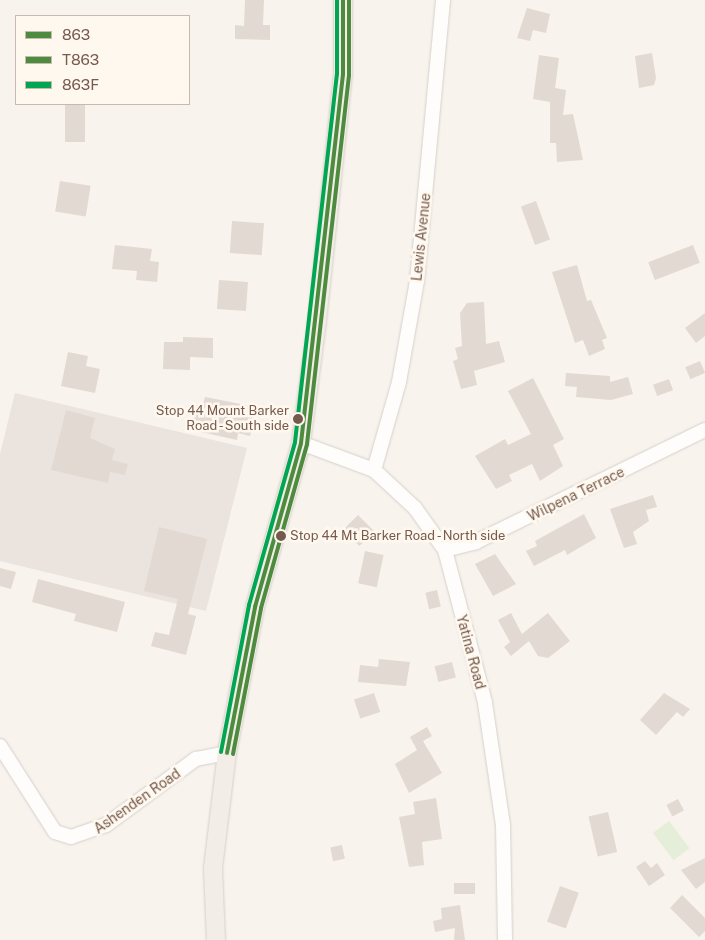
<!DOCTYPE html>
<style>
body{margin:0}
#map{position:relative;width:705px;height:940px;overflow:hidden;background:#f8f3ed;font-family:"Public Sans",sans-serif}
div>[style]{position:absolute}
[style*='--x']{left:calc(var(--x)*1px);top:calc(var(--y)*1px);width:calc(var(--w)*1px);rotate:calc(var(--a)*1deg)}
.industrial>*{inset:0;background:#ebe3de}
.green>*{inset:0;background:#e5eed8;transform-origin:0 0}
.building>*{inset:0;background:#e2d9d2;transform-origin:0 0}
.roads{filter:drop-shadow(0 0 1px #d6d0ca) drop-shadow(0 0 1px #d6d0ca)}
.minor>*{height:14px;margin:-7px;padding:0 7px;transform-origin:7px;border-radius:7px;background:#fefdfc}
.major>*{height:18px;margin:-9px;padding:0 9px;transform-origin:9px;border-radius:9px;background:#f2ede6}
.bus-1>*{height:4px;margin:-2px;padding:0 2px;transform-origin:2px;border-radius:2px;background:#4d8b3f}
.bus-2>*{height:4px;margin:-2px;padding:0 2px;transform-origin:2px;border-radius:2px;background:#4d8b3f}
.bus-3>*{height:4px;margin:-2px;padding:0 2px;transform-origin:2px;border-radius:2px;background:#00a651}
.dots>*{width:14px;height:14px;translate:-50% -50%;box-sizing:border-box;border:2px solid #fff8ef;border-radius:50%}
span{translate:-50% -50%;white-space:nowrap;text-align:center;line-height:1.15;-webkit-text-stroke:5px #fff8ef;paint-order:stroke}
.bus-label{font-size:13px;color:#765a4d}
.right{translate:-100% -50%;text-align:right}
.left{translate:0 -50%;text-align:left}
.street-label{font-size:14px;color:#765a4d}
.legend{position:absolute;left:15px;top:15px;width:175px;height:90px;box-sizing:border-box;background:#fff8ef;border:1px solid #c8b9ae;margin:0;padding:6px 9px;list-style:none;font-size:15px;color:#765a4d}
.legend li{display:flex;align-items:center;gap:10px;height:25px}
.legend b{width:25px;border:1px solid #c8b9ae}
</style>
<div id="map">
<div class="industrial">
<div style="clip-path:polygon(15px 393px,247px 448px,206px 611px,0 561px,0 454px)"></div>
</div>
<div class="green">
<div style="left:669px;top:821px;width:34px;height:20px;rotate:53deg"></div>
</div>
<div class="building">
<div style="clip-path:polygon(245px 0,264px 0,263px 25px,270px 25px,270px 40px,235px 39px,235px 25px,244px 26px)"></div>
<div style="clip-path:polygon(527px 8px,550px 14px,546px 33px,533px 30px,530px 41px,517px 38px)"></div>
<div style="clip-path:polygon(652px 53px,656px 78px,654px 85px,639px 88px,635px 56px)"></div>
<div style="clip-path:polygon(539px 55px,559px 58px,555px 88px,566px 90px,563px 115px,573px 114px,583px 160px,557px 162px,556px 143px,550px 143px,550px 102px,533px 99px)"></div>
<div style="left:65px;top:104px;width:20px;height:38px"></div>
<div style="left:60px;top:181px;width:31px;height:31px;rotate:9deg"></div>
<div style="left:536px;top:201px;width:41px;height:16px;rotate:70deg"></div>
<div style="left:232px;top:221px;width:32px;height:32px;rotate:4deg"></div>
<div style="clip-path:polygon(115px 245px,152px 249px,150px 261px,159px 262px,157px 282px,136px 280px,137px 271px,112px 269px)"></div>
<div style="left:693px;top:245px;width:19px;height:48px;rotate:69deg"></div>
<div style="clip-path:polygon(577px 265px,587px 301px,591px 300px,607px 338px,602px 340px,605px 349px,589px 356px,583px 340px,575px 343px,552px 272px)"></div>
<div style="left:219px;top:280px;width:29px;height:29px;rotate:4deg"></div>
<div style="clip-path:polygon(484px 302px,486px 344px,499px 341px,505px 362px,474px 371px,477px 385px,461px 389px,453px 361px,458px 359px,455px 348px,462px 346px,460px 313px,467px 303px)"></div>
<div style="clip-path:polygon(705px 313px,705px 336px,696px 343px,685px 328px)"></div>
<div style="clip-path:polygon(183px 337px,213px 338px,213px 358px,190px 357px,190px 370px,163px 369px,164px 342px,183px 342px)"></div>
<div style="clip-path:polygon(68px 352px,88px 356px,86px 366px,100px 369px,95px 393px,61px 386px)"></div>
<div style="left:700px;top:361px;width:13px;height:16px;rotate:67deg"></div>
<div style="clip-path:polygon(566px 373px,610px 376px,610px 382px,628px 377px,633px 394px,611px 400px,576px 397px,577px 387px,565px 386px)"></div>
<div style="clip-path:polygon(533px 378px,564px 439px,553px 445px,563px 466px,540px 481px,532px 464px,509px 475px,512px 481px,496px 489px,475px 456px,505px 439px,508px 445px,531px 434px,508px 391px)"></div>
<div style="left:669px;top:379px;width:12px;height:17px;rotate:70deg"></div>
<div style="clip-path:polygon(205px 397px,256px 407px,250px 436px,238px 433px,237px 440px,192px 430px,196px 407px,202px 408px)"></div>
<div style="clip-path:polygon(66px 410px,95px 418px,90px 438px,115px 449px,112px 460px,128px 464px,125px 475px,110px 472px,108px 483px,51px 470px)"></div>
<div style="clip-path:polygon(653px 495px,657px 507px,646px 510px,649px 521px,633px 532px,637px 544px,624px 548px,610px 509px)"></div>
<div style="clip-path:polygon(584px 514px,596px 538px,567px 555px,565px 550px,534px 566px,526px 551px,537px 546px,535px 541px)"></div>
<div style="left:358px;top:515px;width:23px;height:21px;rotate:45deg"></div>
<div style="clip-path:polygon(159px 527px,207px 539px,188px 614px,196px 616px,186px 655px,151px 646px,155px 632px,169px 635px,178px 599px,144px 591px)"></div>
<div style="left:365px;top:551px;width:19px;height:33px;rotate:12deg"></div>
<div style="clip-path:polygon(495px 554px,516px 584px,493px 596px,475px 564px)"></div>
<div style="clip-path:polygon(0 568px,16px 572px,11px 589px,0 586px)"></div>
<div style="clip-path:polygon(38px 579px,125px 602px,117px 632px,74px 621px,76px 614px,32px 602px)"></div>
<div style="left:437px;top:590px;width:17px;height:12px;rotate:77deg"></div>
<div style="clip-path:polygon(511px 613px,522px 634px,548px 613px,570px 641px,548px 658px,538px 656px,529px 641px,511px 656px,504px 647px,510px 642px,498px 620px)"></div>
<div style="clip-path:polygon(379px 659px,410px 662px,406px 686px,358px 682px,360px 665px,378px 667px)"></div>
<div style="left:452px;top:662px;width:16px;height:18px;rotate:76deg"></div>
<div style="left:374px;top:693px;width:20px;height:21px;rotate:72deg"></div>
<div style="clip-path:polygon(664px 693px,690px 709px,683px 717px,677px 712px,656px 735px,640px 720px)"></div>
<div style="clip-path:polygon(427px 727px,432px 736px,423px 741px,442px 773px,409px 793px,395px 764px,417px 750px,410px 737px)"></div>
<div style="clip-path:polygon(436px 798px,442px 839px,422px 842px,424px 865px,409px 867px,399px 817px,415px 814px,413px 802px)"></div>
<div style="left:678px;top:799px;width:13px;height:13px;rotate:63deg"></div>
<div style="left:608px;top:812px;width:41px;height:20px;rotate:77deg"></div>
<div style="left:342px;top:845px;width:14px;height:12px;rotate:78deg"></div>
<div style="clip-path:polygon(705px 858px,705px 882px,696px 889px,681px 870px)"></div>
<div style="clip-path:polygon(645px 861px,651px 868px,657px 863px,665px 875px,649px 886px,636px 867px)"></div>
<div style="left:475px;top:883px;width:11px;height:21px;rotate:90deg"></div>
<div style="left:560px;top:886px;width:20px;height:38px;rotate:20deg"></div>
<div style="clip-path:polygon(682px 895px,705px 918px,705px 931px,699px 937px,670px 908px)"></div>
<div style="clip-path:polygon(460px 905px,465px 940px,454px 940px,455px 928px,435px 932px,433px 921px,442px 919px,441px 908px)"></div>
</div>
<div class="roads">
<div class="minor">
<div style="--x:301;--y:443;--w:78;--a:20.3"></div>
<div style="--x:374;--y:470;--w:56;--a:42.8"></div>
<div style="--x:415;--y:508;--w:52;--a:54.5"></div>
<div style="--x:445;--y:550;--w:158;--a:75.3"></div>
<div style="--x:485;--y:703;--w:123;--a:81.6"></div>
<div style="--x:503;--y:825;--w:115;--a:89"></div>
<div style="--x:374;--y:470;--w:91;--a:-74.1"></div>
<div style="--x:399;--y:382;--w:103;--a:-79.9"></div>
<div style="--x:417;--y:281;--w:282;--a:-84.7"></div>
<div style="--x:445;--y:550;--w:32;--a:-14"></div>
<div style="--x:476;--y:542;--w:255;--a:-26.1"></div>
<div style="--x:0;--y:746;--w:102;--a:57.4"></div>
<div style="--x:55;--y:832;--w:17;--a:17"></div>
<div style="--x:71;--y:837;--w:37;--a:-19"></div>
<div style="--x:106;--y:825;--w:112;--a:-36.3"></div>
<div style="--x:196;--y:759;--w:32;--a:-11"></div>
</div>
<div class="major">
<div style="--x:216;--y:940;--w:72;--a:-92.4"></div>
<div style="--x:213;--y:868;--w:116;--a:-83.1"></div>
<div style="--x:227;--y:753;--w:149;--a:-79.1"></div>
<div style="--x:255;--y:607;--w:170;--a:-74.3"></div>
<div style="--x:301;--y:443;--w:123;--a:-82.5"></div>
<div style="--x:317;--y:321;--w:248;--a:-84"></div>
<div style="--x:343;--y:74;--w:74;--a:-90"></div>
</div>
</div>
<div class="bus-1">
<div style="--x:227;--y:753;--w:149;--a:-79.1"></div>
<div style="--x:255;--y:607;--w:170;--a:-74.3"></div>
<div style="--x:301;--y:443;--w:371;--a:-83.5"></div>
<div style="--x:343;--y:74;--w:74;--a:-90"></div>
</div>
<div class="bus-2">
<div style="--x:233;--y:754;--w:149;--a:-79.1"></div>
<div style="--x:261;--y:608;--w:170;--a:-74.3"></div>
<div style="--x:307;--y:444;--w:371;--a:-83.5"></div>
<div style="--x:349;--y:75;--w:75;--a:-90"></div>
</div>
<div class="bus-3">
<div style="--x:221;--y:752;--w:150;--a:-79.2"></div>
<div style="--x:249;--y:605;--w:169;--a:-74.2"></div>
<div style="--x:295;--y:442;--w:370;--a:-83.5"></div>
<div style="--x:337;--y:74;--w:74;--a:-90"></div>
</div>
<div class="dots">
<div style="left:298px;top:419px;background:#765a4d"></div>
<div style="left:281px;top:536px;background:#765a4d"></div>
</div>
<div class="bus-label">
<span class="right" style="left:289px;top:419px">Stop 44 Mount Barker<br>Road - South side</span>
<span class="left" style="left:290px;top:536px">Stop 44 Mt Barker Road - North side</span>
</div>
<div class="street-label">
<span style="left:421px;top:237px;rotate:-84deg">Lewis Avenue</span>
<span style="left:576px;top:494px;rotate:-26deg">Wilpena Terrace</span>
<span style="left:471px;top:652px;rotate:75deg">Yatina Road</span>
<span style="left:137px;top:801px;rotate:-35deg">Ashenden Road</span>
</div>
<ul class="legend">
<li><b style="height:6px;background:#4d8b3f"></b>863</li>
<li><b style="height:6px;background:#4d8b3f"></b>T863</li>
<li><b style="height:6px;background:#00a651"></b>863F</li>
</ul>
</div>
